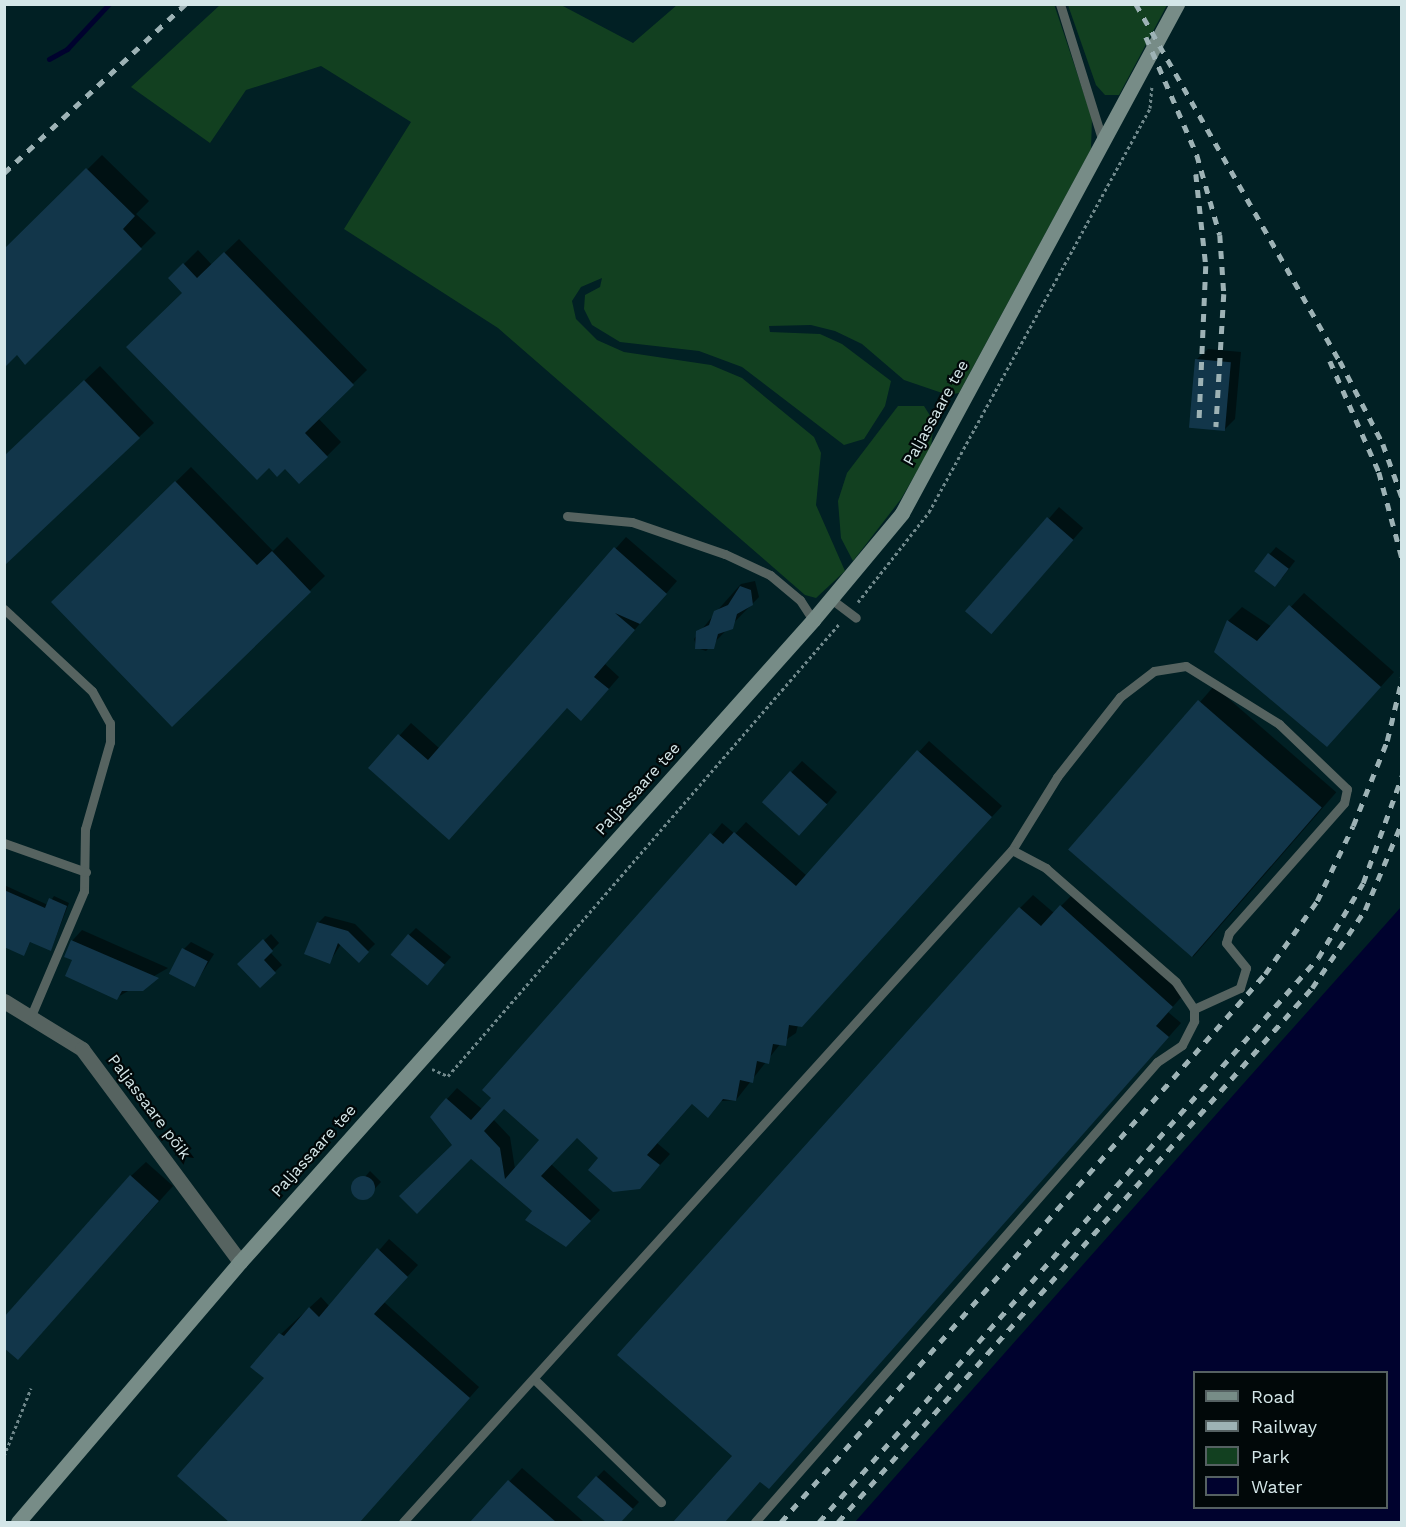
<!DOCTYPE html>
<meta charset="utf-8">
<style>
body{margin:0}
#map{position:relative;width:1406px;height:1527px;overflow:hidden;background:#012024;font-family:"Work Sans",sans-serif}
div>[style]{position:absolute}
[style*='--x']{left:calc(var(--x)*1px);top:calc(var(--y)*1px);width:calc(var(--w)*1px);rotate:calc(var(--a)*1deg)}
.green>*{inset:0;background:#124020}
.water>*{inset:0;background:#00022e}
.shadow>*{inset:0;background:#0007;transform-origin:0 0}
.stream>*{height:5px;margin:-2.5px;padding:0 2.5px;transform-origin:2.5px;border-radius:2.5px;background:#00022e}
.building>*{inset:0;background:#12364a;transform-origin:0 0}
.round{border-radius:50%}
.path>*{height:3px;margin-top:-1.5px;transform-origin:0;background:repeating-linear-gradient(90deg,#70888b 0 3px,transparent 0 6px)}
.lane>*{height:9px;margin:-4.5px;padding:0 4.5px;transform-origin:4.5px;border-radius:4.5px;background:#566360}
.street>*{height:15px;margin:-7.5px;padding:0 7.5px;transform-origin:7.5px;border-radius:7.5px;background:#566360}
.secondary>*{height:15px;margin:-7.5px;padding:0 7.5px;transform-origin:7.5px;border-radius:7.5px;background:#778c87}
.rail>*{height:4.5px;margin-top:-2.25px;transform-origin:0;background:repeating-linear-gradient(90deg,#9db2b5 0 8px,transparent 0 16px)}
span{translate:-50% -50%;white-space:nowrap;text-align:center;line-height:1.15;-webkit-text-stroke:4.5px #010809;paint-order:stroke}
.street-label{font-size:16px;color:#d4e6e8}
.frame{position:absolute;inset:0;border:6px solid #d4e6e8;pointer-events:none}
.legend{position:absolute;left:1193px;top:1371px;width:195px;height:138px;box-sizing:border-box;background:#010809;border:2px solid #556162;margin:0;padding:8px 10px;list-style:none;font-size:18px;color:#d4e6e8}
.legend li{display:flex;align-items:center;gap:12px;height:30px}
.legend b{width:30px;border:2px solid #556162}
</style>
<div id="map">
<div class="green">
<div style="clip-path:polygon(1054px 4px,1092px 118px,1091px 149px,959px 393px,948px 395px,904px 380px,862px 344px,835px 331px,811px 325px,769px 326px,770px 332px,820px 334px,842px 344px,891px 381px,885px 406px,864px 439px,844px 445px,742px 367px,699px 351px,620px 342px,592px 325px,584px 309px,585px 295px,600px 287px,602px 278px,581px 287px,572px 301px,576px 319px,597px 340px,624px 352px,711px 365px,742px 378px,814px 437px,821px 453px,816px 505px,845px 571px,816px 598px,805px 595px,498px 328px,344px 229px,411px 122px,321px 66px,246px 90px,210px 143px,131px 87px,220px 5px,561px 5px,633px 43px,677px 5px)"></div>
<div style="clip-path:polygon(1068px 5px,1167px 5px,1119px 95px,1105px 95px,1096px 85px)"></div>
<div style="clip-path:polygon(898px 406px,924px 406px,934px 422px,931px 447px,901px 499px,853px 561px,841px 538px,838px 501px,847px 473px)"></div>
</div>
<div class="water">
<div style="clip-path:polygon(evenodd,1401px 907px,1401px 1522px,855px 1522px,1244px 1083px,1401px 907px,1194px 1372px,1386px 1372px,1386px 1508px,1194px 1508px,1194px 1372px)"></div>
</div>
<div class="shadow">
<div style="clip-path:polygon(102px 155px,149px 201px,136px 214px,156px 233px,25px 362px,18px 353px,4px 252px)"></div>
<div style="clip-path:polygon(239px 239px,367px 370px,318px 418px,341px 442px,327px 456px,285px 467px,184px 292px,170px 278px,198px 250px,212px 265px)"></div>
<div style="clip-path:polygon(1208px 349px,1241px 352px,1235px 419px,1224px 430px,1197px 359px)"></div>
<div style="clip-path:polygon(100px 366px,154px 423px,139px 437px,4px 457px)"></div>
<div style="clip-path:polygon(191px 467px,273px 551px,287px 537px,325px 576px,172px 724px,53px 602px)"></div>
<div style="left:1059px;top:507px;width:32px;height:140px;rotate:41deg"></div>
<div style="clip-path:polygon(626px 537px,677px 581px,605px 664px,619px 677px,593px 707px,567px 707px,461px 826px,370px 768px,411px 723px,439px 748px)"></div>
<div style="clip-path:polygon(1276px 547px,1295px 561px,1282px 578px,1256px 570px)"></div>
<div style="clip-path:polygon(755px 581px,759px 597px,706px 651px,697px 648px,694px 639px,716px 612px,741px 584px)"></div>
<div style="clip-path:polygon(1304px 593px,1394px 672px,1341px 731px,1228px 621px,1242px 607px,1272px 627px)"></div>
<div style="left:1214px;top:686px;width:162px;height:218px;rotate:41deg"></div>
<div style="clip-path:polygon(evenodd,929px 741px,1002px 806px,798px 1025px,796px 1033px,781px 1043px,736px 1100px,693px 1103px,657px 1143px,670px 1154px,650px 1176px,600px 1157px,577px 1137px,551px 1164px,600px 1210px,566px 1245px,535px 1211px,454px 1145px,447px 1099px,457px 1088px,483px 1110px,722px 823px,735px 834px,746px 822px,807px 876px,929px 741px,504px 1107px,541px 1140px,515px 1169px,510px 1137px,493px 1119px,504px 1107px)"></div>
<div style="clip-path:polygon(802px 761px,837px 792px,810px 823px,764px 802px)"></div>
<div style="clip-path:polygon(4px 885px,48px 905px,54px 896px,69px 903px,51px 950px,31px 941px,24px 954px,4px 946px)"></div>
<div style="clip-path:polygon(1074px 893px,1185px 993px,1168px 1012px,1181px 1023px,782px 1474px,761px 1481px,724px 1522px,675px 1522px,734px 1456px,619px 1355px,1020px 908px,1033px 895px,1054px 913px)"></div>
<div style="clip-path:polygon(325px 916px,355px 924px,375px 944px,358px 961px,341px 944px,329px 963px,318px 923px)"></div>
<div style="clip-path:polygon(416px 928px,451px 957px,434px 976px,409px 935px)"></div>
<div style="clip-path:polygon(82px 930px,168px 968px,116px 998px,74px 959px,72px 941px)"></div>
<div style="clip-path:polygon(271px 934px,279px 943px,270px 952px,282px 965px,260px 986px,239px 964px)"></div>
<div style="clip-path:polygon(191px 942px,214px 954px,195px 984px,184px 949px)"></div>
<div style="clip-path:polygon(146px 1162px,173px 1186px,18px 1358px,131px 1176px)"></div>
<div style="clip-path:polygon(370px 1171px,381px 1182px,366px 1198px,354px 1190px)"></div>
<div style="clip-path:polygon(389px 1239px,418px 1265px,384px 1302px,479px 1387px,359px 1522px,232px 1522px,179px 1476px,266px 1378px,252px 1366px,281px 1334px,321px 1297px,330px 1307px)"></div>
<div style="clip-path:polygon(522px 1468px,584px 1522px,472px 1522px)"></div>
<div style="clip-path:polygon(604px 1470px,639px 1502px,620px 1522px,609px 1522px,579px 1496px)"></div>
</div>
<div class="stream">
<div style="--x:49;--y:59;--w:21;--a:-29"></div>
<div style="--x:67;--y:49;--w:62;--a:-47"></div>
</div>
<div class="building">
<div style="clip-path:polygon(86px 168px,135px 216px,123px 229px,142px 249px,25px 365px,17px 355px,4px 368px,4px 249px)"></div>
<div style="clip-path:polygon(224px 252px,354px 385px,305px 433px,328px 457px,299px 484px,285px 469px,277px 477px,269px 468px,257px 480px,126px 347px,182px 293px,168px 278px,183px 263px,197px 278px)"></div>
<div style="left:1195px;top:359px;width:36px;height:69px;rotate:5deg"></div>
<div style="clip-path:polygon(84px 380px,140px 438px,4px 566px,4px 456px)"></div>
<div style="clip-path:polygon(175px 481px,257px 565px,272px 551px,311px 592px,172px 727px,51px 602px)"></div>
<div style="left:1047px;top:517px;width:35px;height:125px;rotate:41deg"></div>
<div style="clip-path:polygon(614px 547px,667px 594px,640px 624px,615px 613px,635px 630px,594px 677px,609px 689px,581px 721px,567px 708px,449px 840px,368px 768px,398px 734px,428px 760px)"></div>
<div style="left:1268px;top:553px;width:26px;height:23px;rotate:37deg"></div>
<div style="clip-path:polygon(740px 586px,751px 590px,753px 605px,737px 614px,733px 629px,718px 634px,714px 649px,695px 649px,696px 631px,709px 625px,714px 611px,728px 605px)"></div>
<div style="clip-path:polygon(1289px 605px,1381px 687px,1327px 747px,1214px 652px,1227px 620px,1257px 641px)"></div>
<div style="left:1198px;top:700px;width:164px;height:198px;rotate:41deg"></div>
<div style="clip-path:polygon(evenodd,917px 750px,992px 817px,802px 1027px,789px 1025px,786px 1046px,773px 1044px,769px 1064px,757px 1061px,753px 1083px,740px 1080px,736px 1101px,723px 1099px,708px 1118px,692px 1104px,647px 1155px,660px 1165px,640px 1189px,613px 1192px,588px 1170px,598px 1158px,577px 1138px,541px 1176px,591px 1221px,566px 1247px,525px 1220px,532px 1211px,471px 1159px,417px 1214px,399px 1196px,452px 1145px,430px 1117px,439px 1106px,446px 1098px,471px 1120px,491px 1098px,482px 1090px,710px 833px,723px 844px,734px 832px,796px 886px,917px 750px,504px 1109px,539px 1140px,505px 1179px,500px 1148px,484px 1131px,504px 1109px)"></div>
<div style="left:790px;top:771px;width:50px;height:42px;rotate:42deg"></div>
<div style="clip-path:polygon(4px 890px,45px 908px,49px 898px,67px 906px,51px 951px,30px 942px,24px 956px,4px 947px)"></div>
<div style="clip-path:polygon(1060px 905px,1173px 1007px,1156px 1026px,1169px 1037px,769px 1489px,760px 1482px,725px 1522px,673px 1522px,732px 1456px,617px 1355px,1019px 907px,1041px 926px)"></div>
<div style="clip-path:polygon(317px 922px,348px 931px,369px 952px,359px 963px,338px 943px,330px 964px,304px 954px)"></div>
<div style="left:408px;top:934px;width:48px;height:27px;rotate:40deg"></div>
<div style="clip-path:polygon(263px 939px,273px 951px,264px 960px,276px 973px,260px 988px,237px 964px)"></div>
<div style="clip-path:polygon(71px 940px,159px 978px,143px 991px,122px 991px,117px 1000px,65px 976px,72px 960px,64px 957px)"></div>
<div style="left:182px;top:948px;width:29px;height:29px;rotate:27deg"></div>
<div style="clip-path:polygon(130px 1175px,159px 1201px,18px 1360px,4px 1348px,4px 1317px)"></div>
<div class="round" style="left:351px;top:1176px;width:24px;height:24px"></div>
<div style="clip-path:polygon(377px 1248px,408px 1277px,374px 1314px,470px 1398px,360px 1522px,229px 1522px,177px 1476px,264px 1378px,250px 1367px,279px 1333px,284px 1336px,309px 1307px,319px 1317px)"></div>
<div style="clip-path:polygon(596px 1476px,633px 1509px,621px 1522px,606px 1522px,577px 1497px)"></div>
<div style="clip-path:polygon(508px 1480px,556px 1522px,470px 1522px)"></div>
</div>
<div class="path">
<div style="--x:858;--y:602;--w:115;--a:-51.7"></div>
<div style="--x:929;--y:512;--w:460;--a:-61.3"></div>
<div style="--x:1150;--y:108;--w:21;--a:-85"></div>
<div style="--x:432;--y:1069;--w:17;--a:24"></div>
<div style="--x:448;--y:1076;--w:599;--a:-49.13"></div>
<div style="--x:4;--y:1456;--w:73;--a:-68.3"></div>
</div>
<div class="lane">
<div style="--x:1060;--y:4;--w:145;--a:72.7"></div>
<div style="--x:567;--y:516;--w:65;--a:5.3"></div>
<div style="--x:632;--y:522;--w:98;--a:19"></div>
<div style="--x:725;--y:554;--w:50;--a:25"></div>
<div style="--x:770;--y:575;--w:39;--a:40"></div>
<div style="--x:800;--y:600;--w:24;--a:57"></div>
<div style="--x:831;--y:599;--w:31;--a:37"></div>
<div style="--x:4;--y:609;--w:120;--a:43"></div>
<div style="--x:92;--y:691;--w:37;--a:61"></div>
<div style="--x:110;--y:723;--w:19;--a:90"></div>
<div style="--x:110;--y:742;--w:91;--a:106"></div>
<div style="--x:85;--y:829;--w:62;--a:90.9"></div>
<div style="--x:84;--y:891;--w:136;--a:113"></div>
<div style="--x:4;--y:843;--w:87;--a:19.5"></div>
<div style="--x:534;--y:1379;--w:177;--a:44.1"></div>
<div style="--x:403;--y:1522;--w:907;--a:-47.82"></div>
<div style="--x:1012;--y:850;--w:86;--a:-58.3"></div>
<div style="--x:1057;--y:777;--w:102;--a:-51.8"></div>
<div style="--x:1120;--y:697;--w:43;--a:-37.4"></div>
<div style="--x:1154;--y:671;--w:32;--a:-9"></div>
<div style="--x:1186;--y:666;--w:110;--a:31.9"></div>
<div style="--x:1279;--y:724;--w:94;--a:43.7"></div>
<div style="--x:1347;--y:789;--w:14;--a:102"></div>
<div style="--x:1344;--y:803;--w:174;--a:131.5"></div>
<div style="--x:1229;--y:933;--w:10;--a:107"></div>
<div style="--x:1226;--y:943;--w:32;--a:51"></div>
<div style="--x:1246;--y:968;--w:21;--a:107"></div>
<div style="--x:1240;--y:988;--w:51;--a:155.5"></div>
<div style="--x:755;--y:1522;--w:611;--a:-48.85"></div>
<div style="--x:1157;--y:1062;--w:30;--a:-34"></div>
<div style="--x:1182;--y:1045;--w:27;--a:-63"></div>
<div style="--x:1194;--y:1021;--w:12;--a:-90"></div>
<div style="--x:1194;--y:1009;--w:32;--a:-124"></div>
<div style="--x:1176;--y:982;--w:173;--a:-138.8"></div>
<div style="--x:1046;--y:868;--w:38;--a:-152"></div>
</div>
<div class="street">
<div style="--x:4;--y:1001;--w:92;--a:31.6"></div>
<div style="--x:82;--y:1049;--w:265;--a:53.4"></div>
</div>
<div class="secondary">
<div style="--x:18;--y:1522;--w:342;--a:-49.5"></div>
<div style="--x:240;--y:1262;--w:861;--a:-48.25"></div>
<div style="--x:813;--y:620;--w:139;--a:-50.2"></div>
<div style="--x:902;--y:513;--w:579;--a:-61.62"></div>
</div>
<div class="rail">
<div style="--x:1136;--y:4;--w:411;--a:60.3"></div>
<div style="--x:1340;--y:361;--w:93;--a:62.6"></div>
<div style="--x:1383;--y:444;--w:56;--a:70.3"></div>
<div style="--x:1146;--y:37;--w:129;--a:66.6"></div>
<div style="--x:1197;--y:155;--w:83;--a:74"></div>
<div style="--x:1220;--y:235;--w:59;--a:86.1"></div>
<div style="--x:1224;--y:294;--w:133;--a:93.4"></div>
<div style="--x:4;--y:173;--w:248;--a:-43"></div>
<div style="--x:1196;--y:174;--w:93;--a:83.8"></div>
<div style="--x:1206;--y:266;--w:159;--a:92.5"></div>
<div style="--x:1330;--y:361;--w:121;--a:66.2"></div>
<div style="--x:1379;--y:472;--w:89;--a:75"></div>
<div style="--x:781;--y:1522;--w:731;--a:-48.55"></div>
<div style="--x:1265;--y:974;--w:90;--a:-54.5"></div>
<div style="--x:1317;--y:901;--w:83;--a:-64.4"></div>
<div style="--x:1353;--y:826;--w:92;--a:-68.2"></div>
<div style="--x:1387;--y:741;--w:65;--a:-76.6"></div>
<div style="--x:819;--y:1522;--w:753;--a:-48.5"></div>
<div style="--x:1318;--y:958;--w:87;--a:-59"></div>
<div style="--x:1363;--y:883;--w:114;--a:-70"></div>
<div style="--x:838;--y:1522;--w:714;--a:-48.41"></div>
<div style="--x:1312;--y:988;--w:94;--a:-55.8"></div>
<div style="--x:1365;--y:910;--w:95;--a:-67.2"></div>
</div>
<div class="street-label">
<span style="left:936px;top:413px;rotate:-61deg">Paljassaare tee</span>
<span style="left:638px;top:789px;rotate:-48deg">Paljassaare tee</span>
<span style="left:149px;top:1107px;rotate:53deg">Paljassaare põik</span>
<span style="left:314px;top:1151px;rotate:-48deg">Paljassaare tee</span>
</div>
<div class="frame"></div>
<ul class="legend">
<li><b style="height:8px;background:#778c87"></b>Road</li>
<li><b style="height:8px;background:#9db2b5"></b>Railway</li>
<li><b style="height:16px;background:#124020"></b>Park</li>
<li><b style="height:16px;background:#00022e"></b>Water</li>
</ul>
</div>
